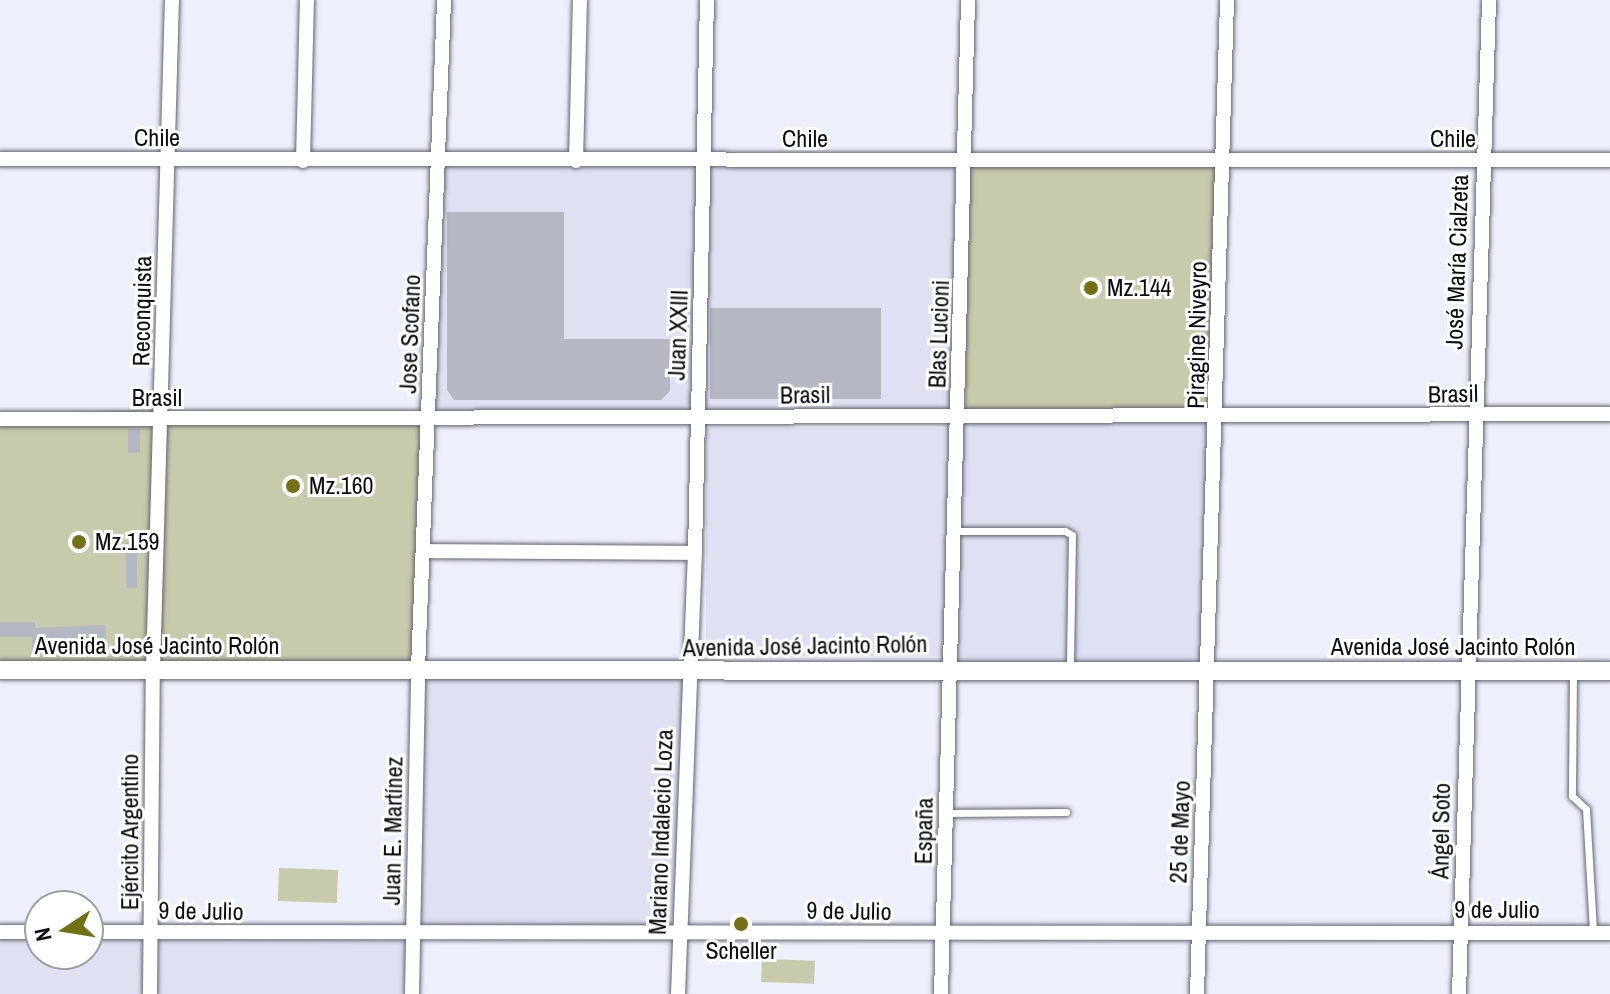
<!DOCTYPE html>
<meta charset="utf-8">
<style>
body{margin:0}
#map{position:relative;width:1610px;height:994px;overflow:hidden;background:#edeffb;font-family:"Archivo Narrow",sans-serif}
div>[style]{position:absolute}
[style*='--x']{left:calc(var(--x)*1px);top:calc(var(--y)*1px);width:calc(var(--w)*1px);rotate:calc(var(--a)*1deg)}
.built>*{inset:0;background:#dfe1f3;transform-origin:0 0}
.green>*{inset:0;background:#c8caac;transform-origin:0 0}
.building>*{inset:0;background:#b5b7c2;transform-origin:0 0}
.roads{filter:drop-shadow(0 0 2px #63646f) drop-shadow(0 0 2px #63646f)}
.service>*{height:7px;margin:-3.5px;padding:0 3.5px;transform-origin:3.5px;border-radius:3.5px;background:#fff}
.minor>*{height:14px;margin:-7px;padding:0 7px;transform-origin:7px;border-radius:7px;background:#fff}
.tertiary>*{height:18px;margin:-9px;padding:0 9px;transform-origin:9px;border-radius:9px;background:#fff}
.dots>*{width:22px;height:22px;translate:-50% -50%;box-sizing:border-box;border:4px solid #fff;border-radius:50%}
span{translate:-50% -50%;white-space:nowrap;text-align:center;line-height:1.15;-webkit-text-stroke:6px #fff;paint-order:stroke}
.street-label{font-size:24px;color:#0c0d10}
.poi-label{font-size:24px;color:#0c0d10}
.left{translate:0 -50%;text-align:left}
.north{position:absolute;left:24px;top:890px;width:80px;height:80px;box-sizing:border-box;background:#fff;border:2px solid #9e9e9f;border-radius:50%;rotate:258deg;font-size:22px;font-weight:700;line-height:32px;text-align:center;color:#0c0d10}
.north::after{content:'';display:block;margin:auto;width:28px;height:36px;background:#727115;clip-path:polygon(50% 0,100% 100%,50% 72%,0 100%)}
</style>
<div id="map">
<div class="built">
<div style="clip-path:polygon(438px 161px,966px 161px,1217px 418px,1206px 671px,946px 669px,958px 416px,429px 419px)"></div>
<div style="left:706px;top:428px;width:245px;height:228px"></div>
<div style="clip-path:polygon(418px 669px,689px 672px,679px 929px,414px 935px,412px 994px,0 994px,0 932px,40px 932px,40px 954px,88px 954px,88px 932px,414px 935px)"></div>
</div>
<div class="green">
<div style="left:966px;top:161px;width:257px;height:254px"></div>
<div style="clip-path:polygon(163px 409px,162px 420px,429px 419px,418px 669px,0 670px,0 414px)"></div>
<div style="left:279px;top:868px;width:59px;height:33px;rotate:2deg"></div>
<div style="left:762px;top:959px;width:53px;height:23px;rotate:2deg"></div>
</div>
<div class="building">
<div style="clip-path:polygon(447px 212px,564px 212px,564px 339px,670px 339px,670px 391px,661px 400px,454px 400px,447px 390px)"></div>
<div style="left:710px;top:308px;width:171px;height:91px"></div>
<div style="left:128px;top:429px;width:12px;height:24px"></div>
<div style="left:126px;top:542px;width:11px;height:46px"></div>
<div style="clip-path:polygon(0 622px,35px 622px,35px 628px,105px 625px,107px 649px,32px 652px,32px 637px,0 637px)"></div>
</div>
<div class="roads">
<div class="service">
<div style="--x:955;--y:531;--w:110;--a:0"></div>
<div style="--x:1065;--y:531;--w:8;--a:30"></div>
<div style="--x:1072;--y:535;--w:133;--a:90.9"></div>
<div style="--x:1573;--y:672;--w:124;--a:90.5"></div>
<div style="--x:1572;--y:796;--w:19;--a:43"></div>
<div style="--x:1586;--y:809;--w:123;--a:86.7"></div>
<div style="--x:947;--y:813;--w:119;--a:-0.5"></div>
</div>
<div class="minor">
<div style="--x:0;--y:159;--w:1610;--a:0.04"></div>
<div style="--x:303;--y:161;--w:161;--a:-88.6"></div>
<div style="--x:576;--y:161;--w:161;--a:-88.6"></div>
<div style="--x:0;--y:419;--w:1610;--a:-0.18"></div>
<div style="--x:423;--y:551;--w:272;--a:0.4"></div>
<div style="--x:0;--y:932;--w:40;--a:0"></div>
<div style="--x:88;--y:932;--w:1522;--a:0.04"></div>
<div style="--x:150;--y:994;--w:324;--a:-89.5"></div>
<div style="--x:153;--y:670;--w:670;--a:-88.38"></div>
<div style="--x:412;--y:994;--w:325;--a:-88.9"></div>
<div style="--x:418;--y:669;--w:670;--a:-87.77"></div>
<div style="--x:678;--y:994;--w:441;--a:-87.8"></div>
<div style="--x:695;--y:553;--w:553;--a:-88.76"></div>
<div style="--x:941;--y:994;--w:994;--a:-88.44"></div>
<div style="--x:1197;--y:994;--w:994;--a:-88.27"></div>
<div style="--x:1459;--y:994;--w:994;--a:-88.27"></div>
</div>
<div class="tertiary">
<div style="--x:0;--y:670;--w:1610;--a:0.04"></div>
</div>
</div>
<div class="dots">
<div style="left:1091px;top:288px;background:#727115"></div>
<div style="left:293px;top:486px;background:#727115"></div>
<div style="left:79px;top:542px;background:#727115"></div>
<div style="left:741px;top:924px;background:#727115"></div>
</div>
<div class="street-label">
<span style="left:157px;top:138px">Chile</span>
<span style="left:805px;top:139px">Chile</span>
<span style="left:1453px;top:139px">Chile</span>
<span style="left:1457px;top:262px;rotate:-88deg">José María Cialzeta</span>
<span style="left:142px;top:311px;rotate:-89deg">Reconquista</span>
<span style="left:410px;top:334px;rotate:-88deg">Jose Scofano</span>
<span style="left:939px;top:334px;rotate:-88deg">Blas Lucioni</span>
<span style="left:678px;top:335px;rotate:-88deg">Juan XXIII</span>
<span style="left:1197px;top:335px;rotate:-89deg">Piragine Niveyro</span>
<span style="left:1453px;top:394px;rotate:-1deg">Brasil</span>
<span style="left:805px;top:395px;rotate:-1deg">Brasil</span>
<span style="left:157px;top:398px">Brasil</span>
<span style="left:157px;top:646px">Avenida José Jacinto Rolón</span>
<span style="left:805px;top:646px;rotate:-1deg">Avenida José Jacinto Rolón</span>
<span style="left:1453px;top:647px">Avenida José Jacinto Rolón</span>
<span style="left:393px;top:831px;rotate:-89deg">Juan E. Martínez</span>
<span style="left:924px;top:831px;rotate:-89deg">España</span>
<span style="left:1441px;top:831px;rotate:-89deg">Ángel Soto</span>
<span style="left:130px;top:832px;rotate:-90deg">Ejército Argentino</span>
<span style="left:661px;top:832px;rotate:-88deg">Mariano Indalecio Loza</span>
<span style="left:1180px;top:832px;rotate:-88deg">25 de Mayo</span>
<span style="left:1497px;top:910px">9 de Julio</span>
<span style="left:201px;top:911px;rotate:1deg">9 de Julio</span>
<span style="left:849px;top:911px;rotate:1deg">9 de Julio</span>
</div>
<div class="poi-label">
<span class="left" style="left:1107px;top:288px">Mz.144</span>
<span class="left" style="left:309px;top:486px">Mz.160</span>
<span class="left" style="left:95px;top:542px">Mz.159</span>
<span style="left:741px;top:951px">Scheller</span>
</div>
<div class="north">N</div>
</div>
